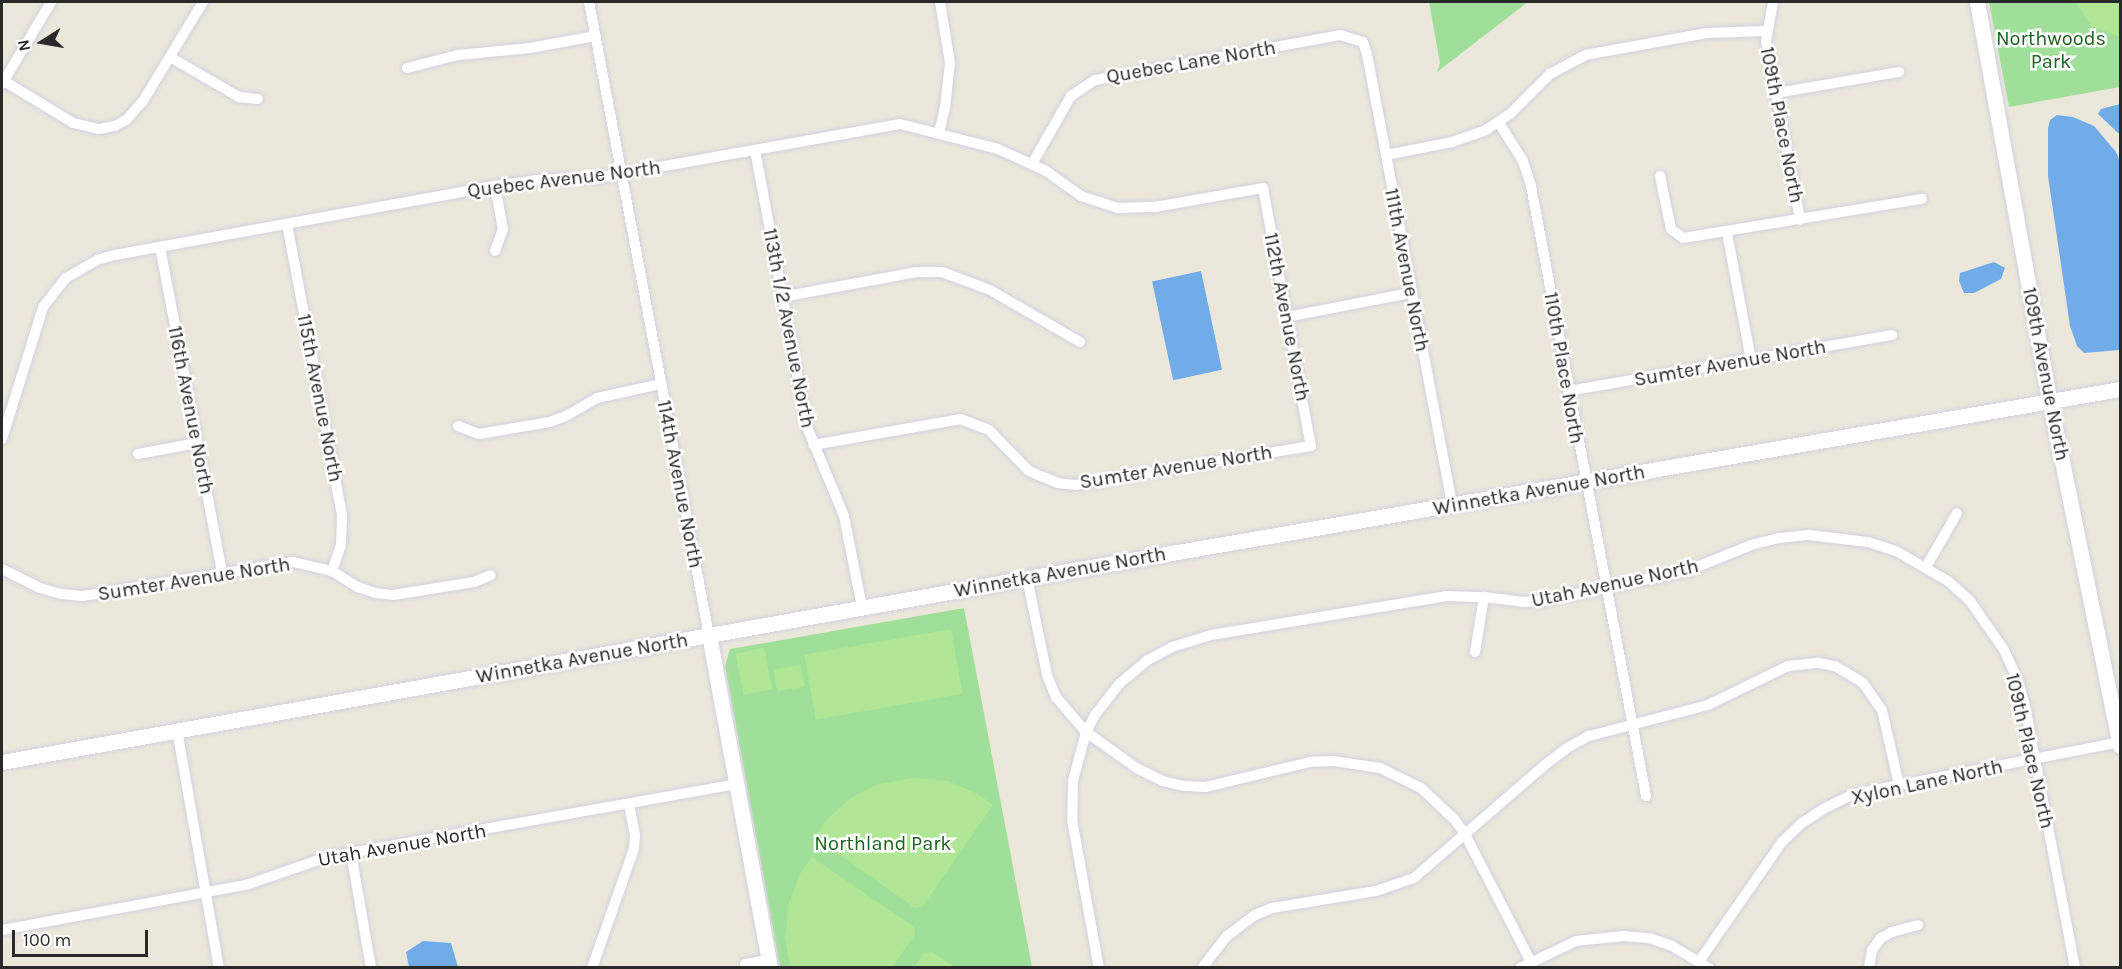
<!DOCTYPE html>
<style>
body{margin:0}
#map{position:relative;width:2122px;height:969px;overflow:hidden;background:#ebe8db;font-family:Karla,sans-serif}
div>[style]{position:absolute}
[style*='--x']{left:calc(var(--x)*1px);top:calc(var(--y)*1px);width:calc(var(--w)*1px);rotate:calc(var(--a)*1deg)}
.green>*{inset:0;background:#a0df99}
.pitch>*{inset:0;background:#b0e695;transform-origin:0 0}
.water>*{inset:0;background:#71ace9;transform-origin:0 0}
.roads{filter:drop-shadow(0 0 2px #d1d0e1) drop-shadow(0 0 2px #d1d0e1)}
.street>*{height:10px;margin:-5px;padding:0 5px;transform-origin:5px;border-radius:5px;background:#fff}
.secondary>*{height:15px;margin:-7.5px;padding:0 7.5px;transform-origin:7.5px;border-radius:7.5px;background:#fff}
span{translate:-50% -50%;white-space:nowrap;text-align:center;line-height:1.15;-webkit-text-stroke:5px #fff;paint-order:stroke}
.park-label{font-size:20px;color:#1c621f}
.street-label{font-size:20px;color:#292929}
.frame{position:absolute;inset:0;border:3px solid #292929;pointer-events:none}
.north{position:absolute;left:12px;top:12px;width:60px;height:60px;-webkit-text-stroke:4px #fff;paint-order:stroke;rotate:259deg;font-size:16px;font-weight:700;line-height:24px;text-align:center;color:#292929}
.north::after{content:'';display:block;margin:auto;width:21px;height:27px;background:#292929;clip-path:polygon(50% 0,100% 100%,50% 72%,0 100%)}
.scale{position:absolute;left:12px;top:930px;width:136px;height:27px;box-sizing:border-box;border:3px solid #292929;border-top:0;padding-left:8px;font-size:18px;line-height:21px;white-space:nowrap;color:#292929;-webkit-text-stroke:4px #fff;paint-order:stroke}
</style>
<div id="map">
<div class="green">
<div style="clip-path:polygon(1429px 2px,1528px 2px,1437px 72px,1440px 63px)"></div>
<div style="clip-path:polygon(1989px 2px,2120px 2px,2120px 87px,2009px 107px)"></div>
<div style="clip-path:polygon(964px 608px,1032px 967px,780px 967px,725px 666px,730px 649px)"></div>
</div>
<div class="pitch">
<div style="clip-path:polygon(2075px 2px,2120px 2px,2120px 37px,2092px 26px)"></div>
<div style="left:951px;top:629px;width:66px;height:149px;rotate:80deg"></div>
<div style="left:764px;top:648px;width:42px;height:29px;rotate:79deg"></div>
<div style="left:801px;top:665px;width:22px;height:28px;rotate:80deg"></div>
<div style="clip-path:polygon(913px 778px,948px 781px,978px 794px,993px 805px,923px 906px,915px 908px,814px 837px,827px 820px,850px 798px,878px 784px)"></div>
<div style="clip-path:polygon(812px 857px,914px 927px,915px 935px,892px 967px,790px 967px,785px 938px,789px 903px,800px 874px)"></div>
<div style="clip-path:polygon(932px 952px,955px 967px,914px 967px,924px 953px)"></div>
</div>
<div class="water">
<div style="clip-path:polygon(2120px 104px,2120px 133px,2118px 133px,2098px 114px,2101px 109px)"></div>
<div style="clip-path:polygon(2057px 115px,2073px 117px,2094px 126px,2116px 152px,2120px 161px,2120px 350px,2084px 353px,2077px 346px,2070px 326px,2048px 176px,2048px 128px,2050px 120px)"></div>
<div style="clip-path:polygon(1994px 262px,2005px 268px,2001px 279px,1974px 293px,1964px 293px,1959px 281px,1960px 273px)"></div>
<div style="left:1201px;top:271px;width:101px;height:50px;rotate:78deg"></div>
<div style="clip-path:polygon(423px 941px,451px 943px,458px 967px,409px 967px,406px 952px)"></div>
</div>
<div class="roads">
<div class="street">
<div style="--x:589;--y:2;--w:644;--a:79.27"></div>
<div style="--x:1773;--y:2;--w:40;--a:100"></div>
<div style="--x:1766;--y:41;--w:182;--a:79.2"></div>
<div style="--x:170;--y:57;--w:80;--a:30.1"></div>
<div style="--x:239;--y:97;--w:19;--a:6"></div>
<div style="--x:407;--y:68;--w:53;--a:-14.3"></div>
<div style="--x:458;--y:55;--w:72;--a:-5.6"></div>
<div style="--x:530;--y:48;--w:67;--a:-10.3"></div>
<div style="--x:4;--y:81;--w:81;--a:31.3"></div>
<div style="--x:73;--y:123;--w:27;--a:13"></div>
<div style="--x:99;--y:129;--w:16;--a:-11"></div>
<div style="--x:115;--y:126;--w:13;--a:-29"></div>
<div style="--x:126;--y:120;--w:25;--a:-48"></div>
<div style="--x:143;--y:101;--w:116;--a:-58.8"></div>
<div style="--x:2;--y:84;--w:96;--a:-59.1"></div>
<div style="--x:1776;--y:93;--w:125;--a:-9.7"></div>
<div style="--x:1499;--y:123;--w:45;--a:57.7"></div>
<div style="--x:1523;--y:161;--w:26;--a:72"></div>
<div style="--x:1531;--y:186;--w:621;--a:79.32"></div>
<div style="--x:939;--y:133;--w:26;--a:-77"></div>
<div style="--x:945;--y:108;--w:45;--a:-83.7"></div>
<div style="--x:950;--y:63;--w:62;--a:-99.3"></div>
<div style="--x:755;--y:150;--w:282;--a:79.4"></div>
<div style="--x:807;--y:427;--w:96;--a:67.4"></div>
<div style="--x:844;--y:516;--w:93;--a:78.8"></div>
<div style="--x:1386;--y:155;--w:67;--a:-11.1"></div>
<div style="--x:1452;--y:142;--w:36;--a:-19"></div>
<div style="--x:1486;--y:130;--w:29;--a:-34"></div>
<div style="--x:1510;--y:114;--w:57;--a:-45"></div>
<div style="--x:1550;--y:74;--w:40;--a:-28"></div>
<div style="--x:1585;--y:55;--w:124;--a:-10.2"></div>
<div style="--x:1707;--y:33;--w:59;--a:-1.9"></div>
<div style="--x:1032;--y:164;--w:78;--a:-60.2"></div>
<div style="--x:1071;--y:96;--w:29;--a:-34"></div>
<div style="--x:1095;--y:80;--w:249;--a:-10.4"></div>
<div style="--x:1340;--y:35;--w:24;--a:17"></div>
<div style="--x:1363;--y:42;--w:13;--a:72"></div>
<div style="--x:1367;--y:54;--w:458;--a:79.3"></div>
<div style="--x:1660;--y:176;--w:54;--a:78.3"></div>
<div style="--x:1671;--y:229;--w:15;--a:37"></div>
<div style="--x:1683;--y:238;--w:242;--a:-9.3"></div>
<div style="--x:287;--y:224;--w:297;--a:79.3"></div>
<div style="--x:342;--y:516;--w:29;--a:92"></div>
<div style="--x:341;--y:545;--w:28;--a:109"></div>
<div style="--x:1727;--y:233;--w:129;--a:79.3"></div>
<div style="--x:160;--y:247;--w:331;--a:79.2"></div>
<div style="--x:495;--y:251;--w:23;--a:-70"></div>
<div style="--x:503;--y:229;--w:44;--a:-100.5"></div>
<div style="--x:782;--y:297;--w:137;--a:-10.5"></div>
<div style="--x:917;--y:272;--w:25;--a:0"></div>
<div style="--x:942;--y:272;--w:51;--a:20.6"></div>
<div style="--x:990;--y:290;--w:104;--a:30"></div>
<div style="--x:1287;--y:317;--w:126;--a:-11"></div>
<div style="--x:1568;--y:391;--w:329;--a:-9.8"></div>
<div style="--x:458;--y:426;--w:22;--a:21"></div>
<div style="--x:479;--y:434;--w:72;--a:-9.6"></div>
<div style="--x:550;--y:422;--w:17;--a:-21"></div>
<div style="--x:566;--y:416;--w:36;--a:-30"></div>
<div style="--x:597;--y:398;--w:66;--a:-12.3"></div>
<div style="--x:2;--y:439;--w:138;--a:-72.7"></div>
<div style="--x:43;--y:307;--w:37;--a:-52"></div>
<div style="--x:66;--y:278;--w:36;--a:-30"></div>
<div style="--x:97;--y:260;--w:19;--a:-16"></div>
<div style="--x:115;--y:255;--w:386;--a:-10.3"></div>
<div style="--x:495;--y:186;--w:41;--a:-8.3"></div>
<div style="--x:536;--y:180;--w:61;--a:-1.9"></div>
<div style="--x:597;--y:178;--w:308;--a:-10.1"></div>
<div style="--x:900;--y:124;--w:101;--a:14.3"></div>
<div style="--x:998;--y:149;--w:53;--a:24.6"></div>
<div style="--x:1046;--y:171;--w:43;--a:35.5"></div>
<div style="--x:1081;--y:196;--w:39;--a:18"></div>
<div style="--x:1118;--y:208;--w:37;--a:-2"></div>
<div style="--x:1155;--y:207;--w:110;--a:-10"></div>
<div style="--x:1263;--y:188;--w:262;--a:79.5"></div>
<div style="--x:1311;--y:446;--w:238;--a:170.6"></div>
<div style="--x:1076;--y:485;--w:18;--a:-174"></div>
<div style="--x:1058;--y:483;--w:31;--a:-158"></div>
<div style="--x:1029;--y:471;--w:57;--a:-134.3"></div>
<div style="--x:989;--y:430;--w:30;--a:-159"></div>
<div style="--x:961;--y:419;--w:150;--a:170"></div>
<div style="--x:138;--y:454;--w:60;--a:-10.6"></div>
<div style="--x:1926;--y:567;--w:62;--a:-60.1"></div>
<div style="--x:2;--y:569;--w:42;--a:26.6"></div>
<div style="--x:40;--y:588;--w:22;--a:16"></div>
<div style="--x:61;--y:594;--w:22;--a:5"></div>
<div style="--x:83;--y:596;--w:213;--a:-9.2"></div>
<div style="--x:293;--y:562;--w:40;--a:13"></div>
<div style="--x:332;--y:571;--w:31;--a:32"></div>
<div style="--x:358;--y:587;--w:18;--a:19"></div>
<div style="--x:375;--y:593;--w:18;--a:6"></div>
<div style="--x:393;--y:595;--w:82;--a:-9.1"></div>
<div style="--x:474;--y:582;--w:18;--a:-22"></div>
<div style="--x:1027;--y:578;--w:99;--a:78.3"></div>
<div style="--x:1047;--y:675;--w:24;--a:68"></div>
<div style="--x:1056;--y:697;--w:46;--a:49.4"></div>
<div style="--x:1086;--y:732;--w:51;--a:104.9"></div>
<div style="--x:1073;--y:781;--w:39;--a:91"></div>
<div style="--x:1072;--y:820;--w:150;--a:79.7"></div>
<div style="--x:1475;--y:652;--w:56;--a:-80.7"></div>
<div style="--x:177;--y:730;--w:242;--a:80"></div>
<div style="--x:351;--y:853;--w:117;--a:80.1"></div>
<div style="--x:2;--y:930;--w:251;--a:-10.5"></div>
<div style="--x:249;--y:884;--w:83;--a:-19.1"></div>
<div style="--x:327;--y:857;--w:415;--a:-10.1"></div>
<div style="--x:1700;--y:960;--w:144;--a:-55.2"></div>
<div style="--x:1782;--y:842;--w:28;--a:-44"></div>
<div style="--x:1802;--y:823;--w:27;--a:-33"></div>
<div style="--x:1825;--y:808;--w:28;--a:-26"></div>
<div style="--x:1850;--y:796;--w:25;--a:-14"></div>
<div style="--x:1874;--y:790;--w:251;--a:-11"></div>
<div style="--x:1531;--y:962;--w:144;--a:-117.3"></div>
<div style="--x:1465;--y:834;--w:19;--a:-126"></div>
<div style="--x:1454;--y:819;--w:45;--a:-136.8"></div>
<div style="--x:1421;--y:788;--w:46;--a:-154"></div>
<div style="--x:1380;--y:768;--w:48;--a:-171.5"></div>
<div style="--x:1333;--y:761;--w:23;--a:178"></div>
<div style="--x:1310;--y:762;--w:107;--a:166.5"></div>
<div style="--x:1206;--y:787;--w:22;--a:-177"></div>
<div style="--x:1184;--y:786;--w:22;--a:-167"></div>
<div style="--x:1163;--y:781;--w:28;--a:-154"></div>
<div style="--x:1138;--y:769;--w:64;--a:-144.6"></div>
<div style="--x:1086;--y:732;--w:19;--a:-62"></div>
<div style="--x:1095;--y:715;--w:39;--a:-52"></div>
<div style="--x:1119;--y:684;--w:35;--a:-40"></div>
<div style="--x:1146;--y:661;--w:30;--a:-28"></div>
<div style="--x:1172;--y:647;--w:41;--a:-17.1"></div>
<div style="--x:1211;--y:635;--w:239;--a:-9.4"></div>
<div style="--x:1447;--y:596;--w:37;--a:2"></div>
<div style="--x:1484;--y:597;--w:38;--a:7"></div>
<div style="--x:1522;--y:602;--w:20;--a:-3"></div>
<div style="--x:1542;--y:601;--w:148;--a:-11.7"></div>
<div style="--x:1687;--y:571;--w:69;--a:-22.1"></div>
<div style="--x:1751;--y:545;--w:29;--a:-14"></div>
<div style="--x:1779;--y:538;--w:30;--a:-6"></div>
<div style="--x:1809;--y:535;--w:59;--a:6.8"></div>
<div style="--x:1868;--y:542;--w:29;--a:18"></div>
<div style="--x:1896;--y:551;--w:60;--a:30"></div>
<div style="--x:1948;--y:581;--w:30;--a:42"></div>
<div style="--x:1970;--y:601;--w:60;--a:55.2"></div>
<div style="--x:2004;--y:650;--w:31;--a:65"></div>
<div style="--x:2017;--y:678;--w:29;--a:74"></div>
<div style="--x:2025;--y:706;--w:267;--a:79.2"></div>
<div style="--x:745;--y:964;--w:23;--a:-10"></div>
<div style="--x:592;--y:968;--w:126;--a:-70.6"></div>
<div style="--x:634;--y:849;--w:14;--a:-86"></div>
<div style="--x:635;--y:835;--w:32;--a:-101"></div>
<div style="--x:1202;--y:968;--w:41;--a:-52"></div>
<div style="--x:1227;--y:936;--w:35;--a:-37"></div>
<div style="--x:1255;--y:915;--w:18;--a:-22"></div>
<div style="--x:1272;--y:908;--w:105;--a:-9.3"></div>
<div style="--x:1376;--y:891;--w:40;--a:-18.9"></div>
<div style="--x:1414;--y:878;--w:174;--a:-40.8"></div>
<div style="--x:1546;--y:764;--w:26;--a:-37"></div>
<div style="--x:1567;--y:748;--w:25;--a:-29"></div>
<div style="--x:1589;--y:736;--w:123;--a:-14.6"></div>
<div style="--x:1708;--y:705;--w:89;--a:-26"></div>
<div style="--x:1788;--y:666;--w:31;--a:-6"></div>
<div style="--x:1819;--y:663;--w:16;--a:11"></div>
<div style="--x:1835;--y:666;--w:33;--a:31"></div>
<div style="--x:1863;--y:683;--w:33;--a:55"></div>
<div style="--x:1882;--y:710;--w:77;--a:77.2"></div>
<div style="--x:1520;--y:968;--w:62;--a:-25.7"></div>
<div style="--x:1576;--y:941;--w:48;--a:-5.9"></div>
<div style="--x:1624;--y:936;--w:25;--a:5"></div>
<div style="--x:1649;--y:938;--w:24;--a:19"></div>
<div style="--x:1672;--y:946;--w:43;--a:30.7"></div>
<div style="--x:1869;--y:968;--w:18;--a:-81"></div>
<div style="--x:1872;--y:950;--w:15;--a:-53"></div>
<div style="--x:1881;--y:938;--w:13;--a:-29"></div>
<div style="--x:1892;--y:932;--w:27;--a:-15"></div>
</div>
<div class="secondary">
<div style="--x:1977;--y:2;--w:407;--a:79.7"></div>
<div style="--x:2050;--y:402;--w:351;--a:78.5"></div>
<div style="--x:709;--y:635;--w:339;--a:79.6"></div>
<div style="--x:2;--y:762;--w:1041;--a:-10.18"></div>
<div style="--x:1027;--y:578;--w:1109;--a:-9.81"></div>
</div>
</div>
<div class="park-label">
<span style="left:2051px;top:50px">Northwoods<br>Park</span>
<span style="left:883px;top:843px">Northland Park</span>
</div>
<div class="street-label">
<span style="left:1191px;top:62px;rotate:-10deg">Quebec Lane North</span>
<span style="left:1782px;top:125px;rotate:79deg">109th Place North</span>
<span style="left:564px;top:179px;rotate:-7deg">Quebec Avenue North</span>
<span style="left:1407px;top:270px;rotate:79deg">111th Avenue North</span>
<span style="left:1287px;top:317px;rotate:79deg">112th Avenue North</span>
<span style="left:789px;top:328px;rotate:79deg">113th 1/2 Avenue North</span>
<span style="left:1730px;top:363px;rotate:-10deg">Sumter Avenue North</span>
<span style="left:1564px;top:368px;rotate:80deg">110th Place North</span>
<span style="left:2046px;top:374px;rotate:79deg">109th Avenue North</span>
<span style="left:320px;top:398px;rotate:79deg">115th Avenue North</span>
<span style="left:191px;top:410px;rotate:79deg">116th Avenue North</span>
<span style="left:1176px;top:467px;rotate:-9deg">Sumter Avenue North</span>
<span style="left:680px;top:484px;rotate:79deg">114th Avenue North</span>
<span style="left:1539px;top:490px;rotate:-10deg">Winnetka Avenue North</span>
<span style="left:1060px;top:572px;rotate:-10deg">Winnetka Avenue North</span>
<span style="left:194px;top:579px;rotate:-9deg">Sumter Avenue North</span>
<span style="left:1615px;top:583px;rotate:-12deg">Utah Avenue North</span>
<span style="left:582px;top:658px;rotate:-10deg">Winnetka Avenue North</span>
<span style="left:2030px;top:751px;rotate:77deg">109th Place North</span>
<span style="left:1927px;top:782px;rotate:-12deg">Xylon Lane North</span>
<span style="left:402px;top:845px;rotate:-10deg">Utah Avenue North</span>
</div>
<div class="frame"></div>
<div class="north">N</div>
<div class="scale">100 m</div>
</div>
